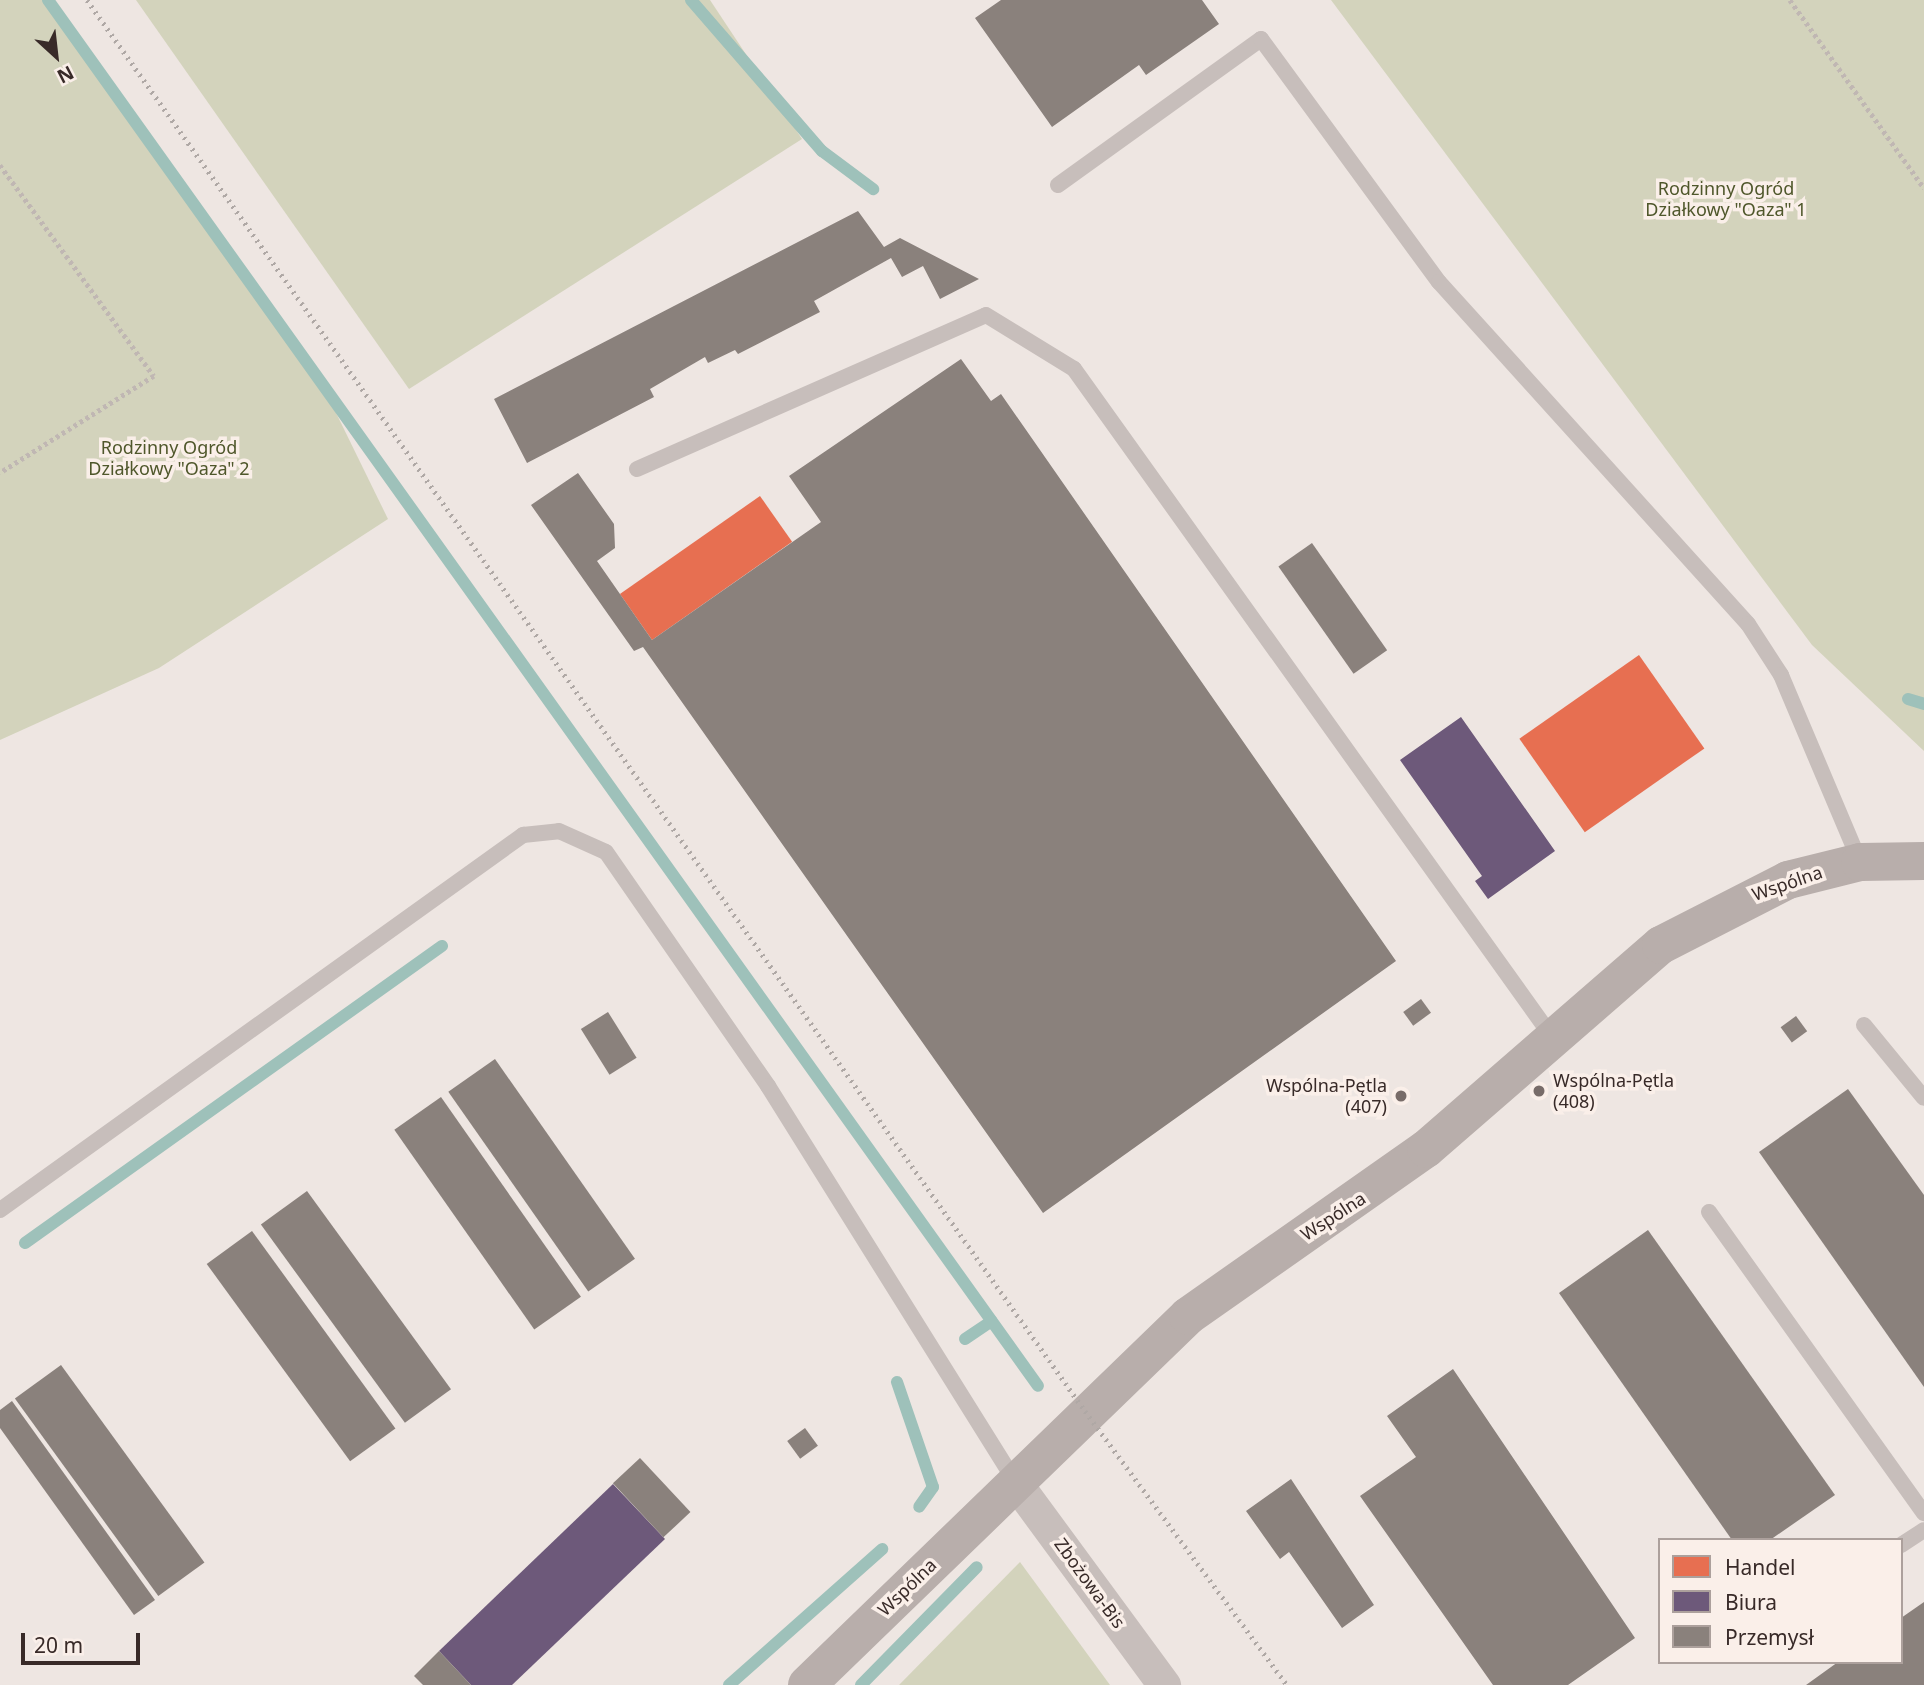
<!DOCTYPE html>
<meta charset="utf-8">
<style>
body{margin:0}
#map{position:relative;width:1924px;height:1685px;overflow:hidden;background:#eee6e2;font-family:"Noto Sans",sans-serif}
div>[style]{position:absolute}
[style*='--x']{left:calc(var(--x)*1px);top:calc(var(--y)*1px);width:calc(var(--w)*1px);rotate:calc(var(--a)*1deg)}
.green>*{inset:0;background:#d3d3bc}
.shops>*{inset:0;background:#e76f51;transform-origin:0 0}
.offices>*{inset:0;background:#6d597a}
.industry>*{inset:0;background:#8a817c;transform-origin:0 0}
.stream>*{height:12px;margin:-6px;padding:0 6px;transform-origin:6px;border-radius:6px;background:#9ec1ba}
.path>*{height:4.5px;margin-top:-2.25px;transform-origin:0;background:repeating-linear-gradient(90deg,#c0b7b3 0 3.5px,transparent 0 7px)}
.lane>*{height:16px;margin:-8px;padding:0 8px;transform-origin:8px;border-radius:8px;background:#c7bebb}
.street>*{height:33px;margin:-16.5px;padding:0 16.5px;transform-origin:16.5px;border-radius:16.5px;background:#c7bebb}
.secondary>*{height:38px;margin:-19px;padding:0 19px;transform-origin:19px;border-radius:19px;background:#b8aeab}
.rail>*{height:5px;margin-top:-2.5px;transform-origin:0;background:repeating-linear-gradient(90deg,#afa8a5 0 2px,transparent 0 7px)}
.dots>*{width:19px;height:19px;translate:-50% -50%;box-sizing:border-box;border:4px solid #faefe9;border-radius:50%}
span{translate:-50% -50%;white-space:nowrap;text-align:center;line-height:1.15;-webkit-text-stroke:7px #faefe9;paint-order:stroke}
.park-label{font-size:18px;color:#4f572b}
.street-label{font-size:18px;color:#382a28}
.poi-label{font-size:18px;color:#382a28}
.left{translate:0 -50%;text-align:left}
.right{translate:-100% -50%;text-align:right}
.legend{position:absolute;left:1658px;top:1538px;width:245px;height:126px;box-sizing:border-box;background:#faefe9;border:2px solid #aca09c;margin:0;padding:9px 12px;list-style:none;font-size:21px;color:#382a28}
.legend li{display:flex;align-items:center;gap:14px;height:35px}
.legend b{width:35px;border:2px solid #aca09c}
.north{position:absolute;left:21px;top:21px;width:70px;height:70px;-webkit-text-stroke:5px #faefe9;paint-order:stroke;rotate:153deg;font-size:19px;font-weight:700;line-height:28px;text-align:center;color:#382a28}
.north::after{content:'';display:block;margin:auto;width:24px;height:32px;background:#382a28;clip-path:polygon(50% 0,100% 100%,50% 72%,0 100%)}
.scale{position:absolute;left:21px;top:1633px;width:119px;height:32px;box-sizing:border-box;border:4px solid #382a28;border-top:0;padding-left:9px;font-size:21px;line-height:24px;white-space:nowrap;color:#382a28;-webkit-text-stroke:5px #faefe9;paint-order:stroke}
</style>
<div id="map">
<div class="green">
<div style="clip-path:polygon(0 0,45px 0,317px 374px,388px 519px,159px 668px,0 740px)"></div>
<div style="clip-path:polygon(136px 0,710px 0,802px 139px,409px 389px)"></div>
<div style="clip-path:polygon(1331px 0,1924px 0,1924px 751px,1812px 645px)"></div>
<div style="clip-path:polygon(1020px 1562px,1110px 1685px,899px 1685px)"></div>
</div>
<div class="shops">
<div style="left:760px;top:496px;width:56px;height:171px;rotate:55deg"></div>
<div style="left:1639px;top:655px;width:114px;height:146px;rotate:55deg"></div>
</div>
<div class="offices">
<div style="clip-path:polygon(1461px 717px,1555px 851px,1488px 899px,1475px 881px,1482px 876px,1400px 760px)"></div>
<div style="clip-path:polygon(613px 1484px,665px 1539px,512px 1685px,471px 1685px,439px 1651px)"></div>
</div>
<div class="industry">
<div style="clip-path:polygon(1001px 0,1202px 0,1219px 24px,1146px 75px,1139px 65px,1052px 127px,975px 18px)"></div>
<div style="clip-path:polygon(858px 211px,884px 247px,900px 238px,979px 279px,940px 299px,923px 266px,902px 277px,891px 258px,814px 301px,820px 312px,738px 354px,735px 350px,708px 363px,705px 357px,650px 389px,654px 397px,527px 463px,494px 399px)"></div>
<div style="clip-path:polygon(961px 359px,991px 401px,1001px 394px,1396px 961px,1043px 1213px,643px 647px,634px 651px,531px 505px,578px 473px,614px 524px,615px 548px,597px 561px,652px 640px,821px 522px,789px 476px)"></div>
<div style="left:1312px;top:543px;width:131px;height:41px;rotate:55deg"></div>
<div style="left:1421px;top:999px;width:17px;height:22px;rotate:54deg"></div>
<div style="left:608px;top:1012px;width:54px;height:32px;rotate:58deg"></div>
<div style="left:1796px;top:1016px;width:19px;height:19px;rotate:54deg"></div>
<div style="left:495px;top:1059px;width:244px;height:57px;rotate:55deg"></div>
<div style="clip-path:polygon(1848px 1089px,1924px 1195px,1924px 1387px,1759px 1152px)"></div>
<div style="left:441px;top:1097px;width:244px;height:57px;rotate:55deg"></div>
<div style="left:307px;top:1191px;width:245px;height:57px;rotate:54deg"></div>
<div style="clip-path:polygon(1648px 1230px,1835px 1495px,1770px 1540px,1732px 1540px,1559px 1293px)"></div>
<div style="left:252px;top:1231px;width:244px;height:56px;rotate:54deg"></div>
<div style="left:61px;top:1365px;width:244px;height:57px;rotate:54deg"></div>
<div style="clip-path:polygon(1453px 1369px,1635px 1638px,1568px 1685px,1493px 1685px,1360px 1496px,1416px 1457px,1387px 1416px)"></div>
<div style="clip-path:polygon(12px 1401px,155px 1600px,134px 1615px,0 1428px,0 1410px)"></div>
<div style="left:805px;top:1428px;width:22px;height:22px;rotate:54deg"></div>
<div style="left:640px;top:1458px;width:74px;height:37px;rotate:47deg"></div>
<div style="clip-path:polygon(1291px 1479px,1374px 1605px,1342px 1628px,1289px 1552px,1280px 1559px,1246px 1511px)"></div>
<div style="clip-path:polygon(1924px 1602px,1924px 1685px,1806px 1685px,1838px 1662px,1901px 1662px,1901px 1618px)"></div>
<div style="clip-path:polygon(439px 1651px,471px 1685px,423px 1685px,414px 1676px)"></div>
</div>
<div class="stream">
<div style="--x:48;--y:0;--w:1703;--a:54.46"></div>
<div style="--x:691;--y:0;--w:200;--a:49.1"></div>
<div style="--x:822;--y:151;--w:64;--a:36.7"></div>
<div style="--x:1908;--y:699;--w:17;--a:17"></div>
<div style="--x:25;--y:1243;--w:512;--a:-35.46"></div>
<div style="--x:965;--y:1339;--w:32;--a:-34"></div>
<div style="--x:897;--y:1382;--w:111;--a:71.1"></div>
<div style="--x:933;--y:1487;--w:24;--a:125"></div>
<div style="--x:729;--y:1685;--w:205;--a:-41.6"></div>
<div style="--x:861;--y:1685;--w:165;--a:-45.5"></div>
</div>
<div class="path">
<div style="--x:1790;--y:0;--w:231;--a:54.5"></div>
<div style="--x:0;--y:165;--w:261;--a:53.9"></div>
<div style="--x:154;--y:376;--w:182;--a:147.8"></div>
</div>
<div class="lane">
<div style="--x:1058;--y:185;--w:250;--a:-35.7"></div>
<div style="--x:1261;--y:39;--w:301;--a:53.8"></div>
<div style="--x:1439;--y:282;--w:461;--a:47.9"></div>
<div style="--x:1748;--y:624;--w:61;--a:57.1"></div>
<div style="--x:1781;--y:675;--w:203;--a:67.1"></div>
<div style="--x:637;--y:469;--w:381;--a:-23.8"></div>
<div style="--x:986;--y:315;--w:103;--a:31.5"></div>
<div style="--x:1074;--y:369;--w:821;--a:54.41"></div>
<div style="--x:1864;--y:1025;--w:94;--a:50.6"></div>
<div style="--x:0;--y:1210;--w:644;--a:-35.64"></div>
<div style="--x:523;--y:835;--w:36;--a:-6"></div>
<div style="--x:559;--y:831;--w:51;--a:24.1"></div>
<div style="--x:606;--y:852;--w:285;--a:55.3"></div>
<div style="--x:768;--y:1086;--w:467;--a:58"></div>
<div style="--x:1709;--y:1212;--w:370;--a:54.5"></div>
<div style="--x:1901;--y:1545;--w:27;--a:-33"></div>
</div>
<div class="street">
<div style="--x:1015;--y:1482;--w:252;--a:53.7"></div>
</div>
<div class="secondary">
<div style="--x:807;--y:1685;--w:530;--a:-44.08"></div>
<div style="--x:1188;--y:1316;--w:291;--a:-35.1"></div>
<div style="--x:1426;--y:1149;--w:311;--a:-41"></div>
<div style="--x:1661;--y:945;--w:143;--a:-27.1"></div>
<div style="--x:1788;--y:880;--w:74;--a:-14"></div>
<div style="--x:1860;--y:862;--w:64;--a:-0.9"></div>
</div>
<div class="rail">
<div style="--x:87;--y:0;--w:1728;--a:54.73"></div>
<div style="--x:1085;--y:1411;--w:340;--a:53.6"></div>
</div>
<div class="dots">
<div style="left:1539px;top:1091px;background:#786c69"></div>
<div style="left:1401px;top:1096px;background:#786c69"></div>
</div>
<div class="park-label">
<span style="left:1726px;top:199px">Rodzinny Ogród<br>Działkowy "Oaza" 1</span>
<span style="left:169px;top:458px">Rodzinny Ogród<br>Działkowy "Oaza" 2</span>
</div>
<div class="street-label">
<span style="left:1787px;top:883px;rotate:-19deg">Wspólna</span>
<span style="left:1333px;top:1216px;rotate:-33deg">Wspólna</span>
<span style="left:1090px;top:1583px;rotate:54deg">Zbożowa-Bis</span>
<span style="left:907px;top:1587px;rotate:-44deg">Wspólna</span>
</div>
<div class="poi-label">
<span class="left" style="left:1553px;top:1091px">Wspólna-Pętla<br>(408)</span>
<span class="right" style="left:1387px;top:1096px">Wspólna-Pętla<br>(407)</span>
</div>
<ul class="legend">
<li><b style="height:19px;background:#e76f51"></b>Handel</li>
<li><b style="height:19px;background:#6d597a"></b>Biura</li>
<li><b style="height:19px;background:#8a817c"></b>Przemysł</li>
</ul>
<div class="north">N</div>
<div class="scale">20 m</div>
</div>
